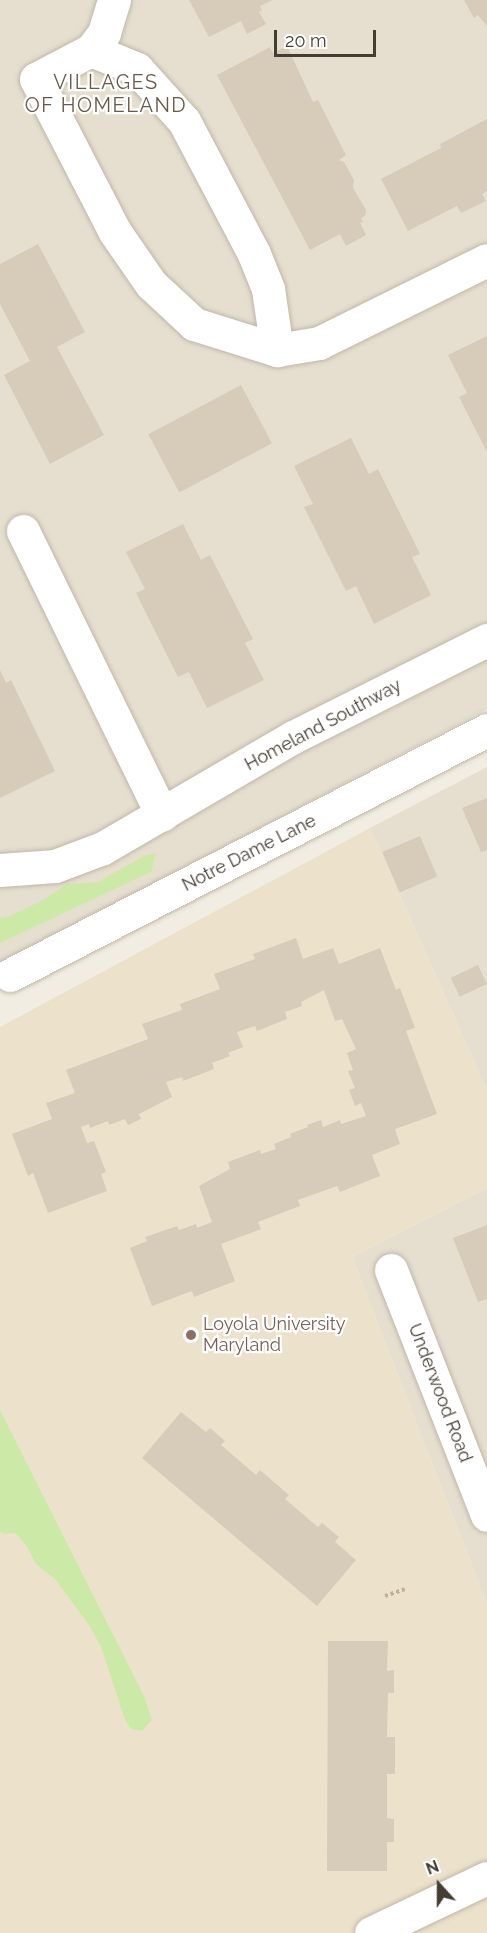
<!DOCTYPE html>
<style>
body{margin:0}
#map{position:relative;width:487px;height:1933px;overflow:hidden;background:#f2ede2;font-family:Raleway,sans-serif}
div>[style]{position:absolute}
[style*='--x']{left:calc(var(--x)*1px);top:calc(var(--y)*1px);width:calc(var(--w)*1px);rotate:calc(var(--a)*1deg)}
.residential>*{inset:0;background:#e6dfd0}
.education>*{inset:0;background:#ece2cb}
.green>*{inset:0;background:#cde9a8}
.building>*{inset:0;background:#d7cbba;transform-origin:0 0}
.path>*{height:4px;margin-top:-2px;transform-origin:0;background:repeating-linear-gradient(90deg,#c0b095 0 3px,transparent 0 6px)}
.roads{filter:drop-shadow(0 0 2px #c0b7a7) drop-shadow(0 0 2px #c0b7a7)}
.street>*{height:33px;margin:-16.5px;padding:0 16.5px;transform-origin:16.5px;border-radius:16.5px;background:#fff}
.dots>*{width:16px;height:16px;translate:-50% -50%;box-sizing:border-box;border:3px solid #fff;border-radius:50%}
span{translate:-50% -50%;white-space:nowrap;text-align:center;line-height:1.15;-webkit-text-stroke:4.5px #fff;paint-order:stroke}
.street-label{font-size:18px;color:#433d32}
.education-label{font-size:18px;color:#785e54}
.left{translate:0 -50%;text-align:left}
.neighbourhood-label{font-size:20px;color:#675a49;letter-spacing:1.5px}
.north{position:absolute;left:409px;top:1855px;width:60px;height:60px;-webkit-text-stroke:4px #fff;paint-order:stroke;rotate:339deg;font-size:16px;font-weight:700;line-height:24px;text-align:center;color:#433d32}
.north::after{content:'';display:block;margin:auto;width:21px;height:27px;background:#433d32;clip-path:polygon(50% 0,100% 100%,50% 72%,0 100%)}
.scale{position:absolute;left:274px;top:30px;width:102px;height:27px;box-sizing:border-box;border:3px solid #433d32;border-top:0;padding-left:8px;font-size:18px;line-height:21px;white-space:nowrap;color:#433d32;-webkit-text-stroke:4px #fff;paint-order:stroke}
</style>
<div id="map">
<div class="residential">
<div style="clip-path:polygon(0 0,487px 0,487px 709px,0 964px)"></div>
<div style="clip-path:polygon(487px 767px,487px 1090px,370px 828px)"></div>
<div style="clip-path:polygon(487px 1188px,487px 1604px,352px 1257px)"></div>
</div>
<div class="education">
<div style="clip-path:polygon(370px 828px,487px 1090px,487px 1188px,352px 1257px,487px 1604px,487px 1933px,0 1933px,0 1027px)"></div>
</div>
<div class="green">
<div style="clip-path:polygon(156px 853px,151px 872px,0 943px,0 918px,8px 917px,45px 899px,67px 884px,98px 882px,144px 856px)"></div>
<div style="clip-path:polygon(0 1410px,145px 1698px,152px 1720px,142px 1731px,131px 1729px,125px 1720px,101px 1647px,89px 1625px,55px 1579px,36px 1564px,26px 1545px,16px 1533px,5px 1534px,0 1532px)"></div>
</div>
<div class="building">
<div style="clip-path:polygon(189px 0,273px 0,260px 6px,262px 10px,259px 12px,266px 24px,247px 34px,241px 21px,209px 37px)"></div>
<div style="clip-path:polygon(464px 0,487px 0,487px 26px,478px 15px,474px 18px)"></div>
<div style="clip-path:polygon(287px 46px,313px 102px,318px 100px,346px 155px,339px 160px,344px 162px,354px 180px,353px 188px,366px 210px,365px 216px,361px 218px,363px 222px,360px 223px,366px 235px,346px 246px,340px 234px,310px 250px,217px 75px,270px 47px,273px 53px)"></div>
<div style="clip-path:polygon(487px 119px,487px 191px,482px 194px,486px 201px,461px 213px,457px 206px,408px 231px,381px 179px,441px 148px,440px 144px)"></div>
<div style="clip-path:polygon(38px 244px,85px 332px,57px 347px,104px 435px,50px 464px,4px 375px,30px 361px,0 304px,0 264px)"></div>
<div style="clip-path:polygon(487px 336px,487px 452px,459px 397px,467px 393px,448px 355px)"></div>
<div style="left:241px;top:385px;width:66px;height:105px;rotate:62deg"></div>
<div style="clip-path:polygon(351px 438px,369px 474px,378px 469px,420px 554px,412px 557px,431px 595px,374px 624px,356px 586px,346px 591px,304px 507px,313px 504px,294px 466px)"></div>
<div style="clip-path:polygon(183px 524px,201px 560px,210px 555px,253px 639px,245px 643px,264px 680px,207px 708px,189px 672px,178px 677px,136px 593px,145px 589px,126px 552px)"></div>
<div style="clip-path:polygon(0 670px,6px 683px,11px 680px,55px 771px,0 798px)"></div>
<div style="clip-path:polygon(487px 798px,487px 850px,481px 852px,462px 808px)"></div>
<div style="left:420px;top:836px;width:44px;height:41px;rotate:67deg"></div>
<div style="clip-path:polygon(296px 938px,303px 959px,333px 948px,339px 964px,380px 948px,396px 990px,400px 988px,415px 1028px,406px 1031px,437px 1114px,395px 1129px,400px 1144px,372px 1155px,380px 1176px,340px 1192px,337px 1186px,298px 1200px,300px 1206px,258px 1222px,261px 1229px,221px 1244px,235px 1281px,194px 1297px,192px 1291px,152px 1306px,130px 1248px,147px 1241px,145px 1237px,177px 1226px,179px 1230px,196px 1224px,197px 1228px,212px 1222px,199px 1186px,230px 1169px,228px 1162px,260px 1150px,261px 1154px,276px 1149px,274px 1144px,291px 1137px,290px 1134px,308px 1127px,307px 1125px,321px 1120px,323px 1127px,340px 1120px,341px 1124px,366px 1116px,361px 1103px,355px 1106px,349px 1090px,355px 1088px,348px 1071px,353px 1070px,347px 1053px,356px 1049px,342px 1019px,335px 1021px,324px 990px,301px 1002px,302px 1006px,285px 1012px,287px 1019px,257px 1031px,255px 1026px,237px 1032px,243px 1047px,228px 1053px,230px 1056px,212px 1063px,214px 1069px,183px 1081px,182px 1077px,166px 1082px,172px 1097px,139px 1114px,141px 1119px,128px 1125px,125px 1119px,109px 1125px,108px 1121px,90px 1128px,89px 1124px,81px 1127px,87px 1143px,94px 1141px,106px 1172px,101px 1174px,107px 1191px,48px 1213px,33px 1173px,28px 1176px,12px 1134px,52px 1119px,46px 1103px,75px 1093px,66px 1070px,148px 1039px,142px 1024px,182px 1010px,180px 1004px,220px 989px,214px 974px,255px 959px,253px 954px)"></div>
<div style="left:478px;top:965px;width:21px;height:30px;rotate:65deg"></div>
<div style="clip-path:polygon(487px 1225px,487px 1299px,478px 1302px,453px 1238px)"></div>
<div style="clip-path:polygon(181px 1412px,206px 1432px,210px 1428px,225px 1441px,221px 1445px,256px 1475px,260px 1470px,289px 1495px,285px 1499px,318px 1527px,322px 1523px,339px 1537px,335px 1542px,356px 1560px,317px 1606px,142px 1458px)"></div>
<div style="clip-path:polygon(328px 1641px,388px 1641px,387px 1671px,394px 1670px,394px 1693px,388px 1693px,387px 1737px,395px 1737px,395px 1774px,387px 1774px,387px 1818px,394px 1819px,394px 1842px,387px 1842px,387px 1871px,327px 1871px)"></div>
</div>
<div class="path">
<div style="--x:385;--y:1596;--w:21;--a:-19"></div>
</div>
<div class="roads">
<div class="street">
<div style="--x:114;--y:0;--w:34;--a:107"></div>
<div style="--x:104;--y:33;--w:21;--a:127"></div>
<div style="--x:91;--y:50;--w:62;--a:152.2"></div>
<div style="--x:36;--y:79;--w:172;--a:62.7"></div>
<div style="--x:115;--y:232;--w:63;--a:55.3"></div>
<div style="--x:151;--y:284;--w:59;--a:42.9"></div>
<div style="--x:194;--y:324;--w:87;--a:17.4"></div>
<div style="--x:277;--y:350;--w:43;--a:-9.5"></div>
<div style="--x:319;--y:343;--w:187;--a:-26.3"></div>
<div style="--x:91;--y:50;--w:50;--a:22.4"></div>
<div style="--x:137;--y:69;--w:70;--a:47.9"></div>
<div style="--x:184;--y:121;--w:150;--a:62.2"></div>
<div style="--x:254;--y:254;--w:38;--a:68"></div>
<div style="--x:268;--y:289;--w:62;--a:81.6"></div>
<div style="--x:23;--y:531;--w:316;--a:63.9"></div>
<div style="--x:0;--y:870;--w:55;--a:-4.2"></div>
<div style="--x:55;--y:866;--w:51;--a:-20.6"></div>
<div style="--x:103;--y:848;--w:220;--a:-30.3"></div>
<div style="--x:293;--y:737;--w:217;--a:-26.6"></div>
<div style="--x:10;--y:975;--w:536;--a:-27.19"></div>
<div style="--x:391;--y:1270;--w:263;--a:68.6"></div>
<div style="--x:371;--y:1933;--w:128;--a:-25.4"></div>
</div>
</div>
<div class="dots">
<div style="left:191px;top:1335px;background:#8d6e63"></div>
</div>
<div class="street-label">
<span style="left:323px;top:725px;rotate:-28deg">Homeland Southway</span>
<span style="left:249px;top:853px;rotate:-27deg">Notre Dame Lane</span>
<span style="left:440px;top:1393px;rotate:69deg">Underwood Road</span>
</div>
<div class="education-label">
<span class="left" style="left:203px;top:1335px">Loyola University<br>Maryland</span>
</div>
<div class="neighbourhood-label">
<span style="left:106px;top:94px">VILLAGES<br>OF HOMELAND</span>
</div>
<div class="north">N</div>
<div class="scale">20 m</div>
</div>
